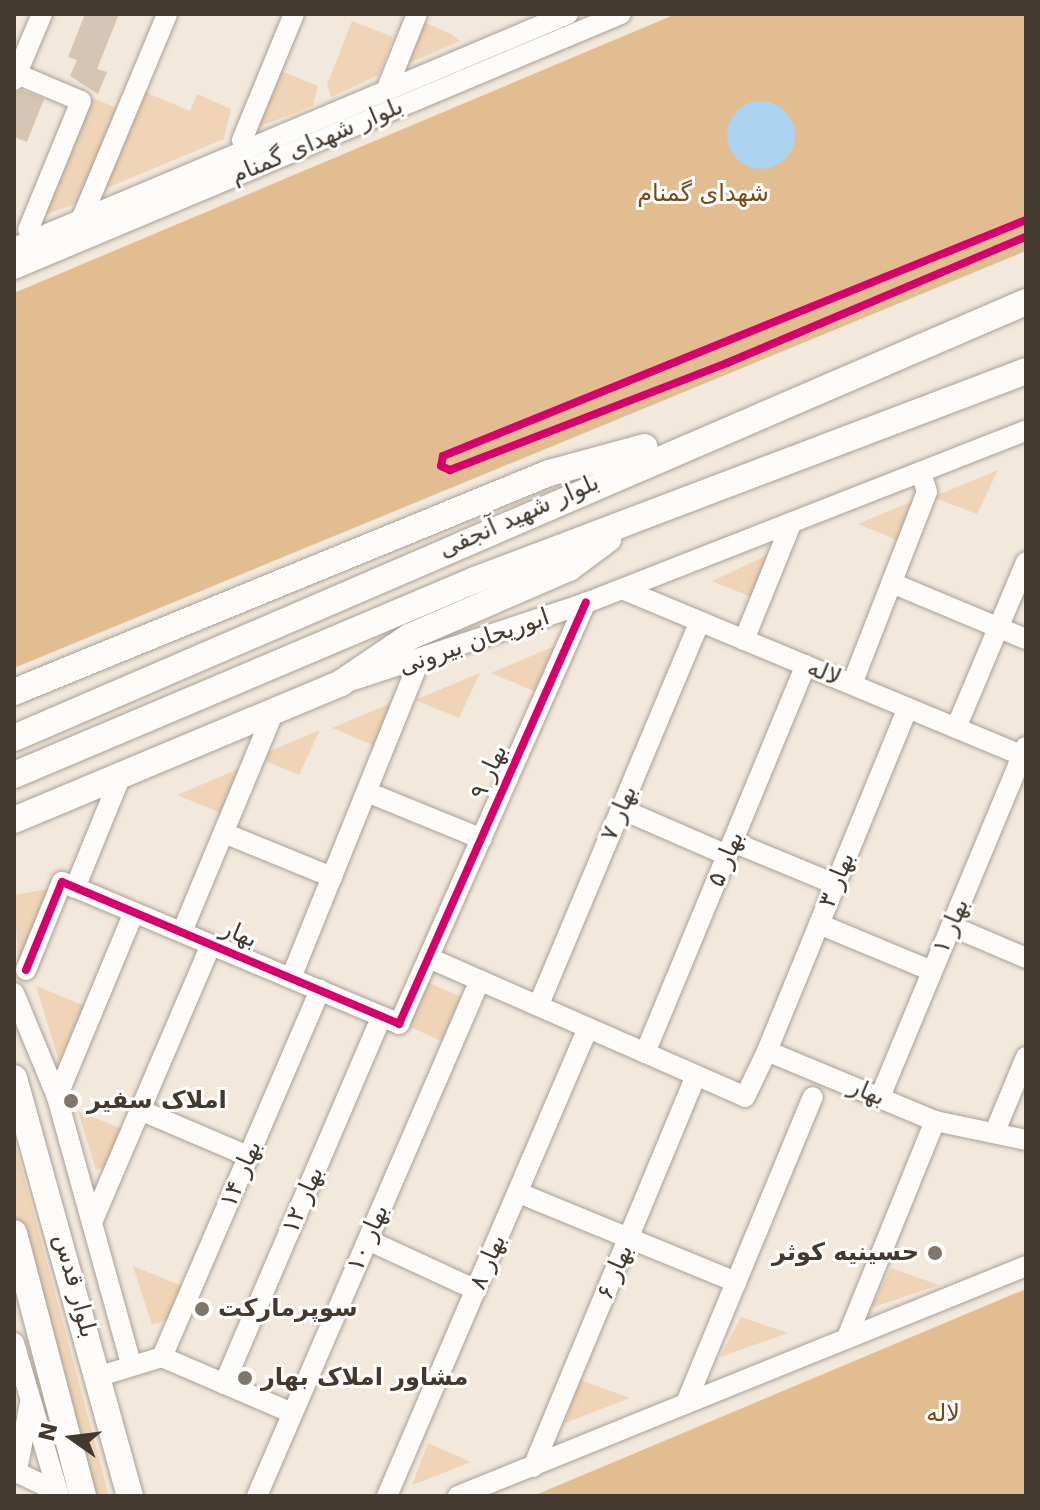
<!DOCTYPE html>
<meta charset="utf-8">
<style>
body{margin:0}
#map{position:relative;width:1040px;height:1510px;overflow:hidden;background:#f3e8dc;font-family:"DejaVu Sans",Cairo,sans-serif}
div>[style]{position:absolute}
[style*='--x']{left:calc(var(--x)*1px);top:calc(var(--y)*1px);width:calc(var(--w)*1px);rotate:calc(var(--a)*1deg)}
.green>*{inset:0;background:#efd4b7;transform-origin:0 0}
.forest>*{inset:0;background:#e2bd90}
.water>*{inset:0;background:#acd3f0}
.round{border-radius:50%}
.building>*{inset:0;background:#d6c5b2}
.roads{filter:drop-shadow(0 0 2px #a9a096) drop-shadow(0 0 2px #a9a096)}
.minor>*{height:20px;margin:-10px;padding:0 10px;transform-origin:10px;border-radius:10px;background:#fdfcfa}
.major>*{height:26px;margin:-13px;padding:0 13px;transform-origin:13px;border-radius:13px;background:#fdfcfa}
.cycleway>*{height:8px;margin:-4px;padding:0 4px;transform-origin:4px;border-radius:4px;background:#d6006c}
.dots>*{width:22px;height:22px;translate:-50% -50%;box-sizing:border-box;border:4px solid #fff;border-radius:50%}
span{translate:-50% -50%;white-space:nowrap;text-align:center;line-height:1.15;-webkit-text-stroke:6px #fff;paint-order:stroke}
.street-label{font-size:24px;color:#43392f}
.park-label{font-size:24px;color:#744b16}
.poi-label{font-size:24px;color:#43392f;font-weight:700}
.left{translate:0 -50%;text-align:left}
.right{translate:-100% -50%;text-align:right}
.frame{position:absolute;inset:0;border:16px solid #43392f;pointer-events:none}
.north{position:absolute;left:32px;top:1398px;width:80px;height:80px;-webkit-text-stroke:6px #fff;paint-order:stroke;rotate:284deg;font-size:22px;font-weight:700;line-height:32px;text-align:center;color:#43392f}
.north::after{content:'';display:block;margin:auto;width:28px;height:36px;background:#43392f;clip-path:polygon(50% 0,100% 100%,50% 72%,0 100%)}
</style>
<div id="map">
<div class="green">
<div style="clip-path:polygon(352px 21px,393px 37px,379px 75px,331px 97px,327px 85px)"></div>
<div style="clip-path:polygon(421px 21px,451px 34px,460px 41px,409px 63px)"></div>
<div style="clip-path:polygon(276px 69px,318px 86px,313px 106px,258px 127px,253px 125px)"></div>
<div style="clip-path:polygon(138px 89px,190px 111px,197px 94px,231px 109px,224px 139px,95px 193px)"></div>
<div style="clip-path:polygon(92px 98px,117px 108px,78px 203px,44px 215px)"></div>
<div style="clip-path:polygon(998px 470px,977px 514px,933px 497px)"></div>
<div style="clip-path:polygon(918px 499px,902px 542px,858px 524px)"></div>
<div style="clip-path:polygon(774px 552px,756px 599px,712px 581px)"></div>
<div style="clip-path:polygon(555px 646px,534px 691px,491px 673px)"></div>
<div style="clip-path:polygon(480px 673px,459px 718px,415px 700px)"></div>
<div style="clip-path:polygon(396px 701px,375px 746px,332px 728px)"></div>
<div style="clip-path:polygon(320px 730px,299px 775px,256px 757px)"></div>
<div style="clip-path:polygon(241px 768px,221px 813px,177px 795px)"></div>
<div style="clip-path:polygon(53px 888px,19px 971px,14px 895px)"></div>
<div style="left:427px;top:982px;width:37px;height:48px;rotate:24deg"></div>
<div style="clip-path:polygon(36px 986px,85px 1006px,59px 1061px)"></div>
<div style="clip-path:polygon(78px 1111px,127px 1131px,113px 1164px,96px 1170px)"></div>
<div style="clip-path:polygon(14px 1140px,65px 1330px,109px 1496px,87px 1496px,14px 1213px)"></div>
<div style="clip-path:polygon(133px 1266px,182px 1286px,168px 1319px,152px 1325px)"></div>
<div style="clip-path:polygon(891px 1268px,939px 1285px,871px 1308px)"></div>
<div style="clip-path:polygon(741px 1317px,788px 1333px,720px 1357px)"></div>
<div style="clip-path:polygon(580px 1380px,630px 1398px,565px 1423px)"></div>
<div style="clip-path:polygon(428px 1443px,471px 1462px,412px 1485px)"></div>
</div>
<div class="forest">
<div style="clip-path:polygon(676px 14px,1026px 14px,1026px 251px,14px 668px,14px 293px)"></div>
<div style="clip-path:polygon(1026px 1289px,1026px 1496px,533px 1496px)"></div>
</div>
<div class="water">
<div class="round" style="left:727px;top:101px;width:68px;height:68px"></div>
</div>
<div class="building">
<div style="clip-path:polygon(85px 14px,119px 14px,97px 69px,107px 72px,98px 94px,70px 76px,77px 60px,68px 57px)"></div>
<div style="clip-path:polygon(22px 90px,44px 99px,27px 142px,14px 137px,14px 93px)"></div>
</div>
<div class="roads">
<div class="minor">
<div style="--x:17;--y:74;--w:69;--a:22.9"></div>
<div style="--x:81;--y:101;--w:139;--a:112.3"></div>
<div style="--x:14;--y:80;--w:72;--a:-67"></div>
<div style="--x:386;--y:91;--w:83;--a:-68.1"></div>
<div style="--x:242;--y:140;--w:136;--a:-67.6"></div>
<div style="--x:81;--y:220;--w:223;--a:-67.3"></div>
<div style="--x:14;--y:248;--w:601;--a:-22.9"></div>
<div style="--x:14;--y:269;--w:658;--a:-22.79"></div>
<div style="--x:892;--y:583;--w:145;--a:22.7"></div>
<div style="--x:622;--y:589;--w:438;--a:22.6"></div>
<div style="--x:744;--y:640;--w:127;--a:-67.9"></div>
<div style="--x:353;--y:680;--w:245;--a:-18.3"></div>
<div style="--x:586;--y:603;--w:472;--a:-21.4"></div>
<div style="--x:852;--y:684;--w:206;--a:-68.7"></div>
<div style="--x:927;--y:492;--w:21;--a:-107"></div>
<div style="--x:956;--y:728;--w:180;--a:-67.1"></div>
<div style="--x:367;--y:792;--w:124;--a:22.2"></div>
<div style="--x:621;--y:809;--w:116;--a:23.5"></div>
<div style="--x:224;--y:833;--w:117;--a:22.2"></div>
<div style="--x:733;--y:842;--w:110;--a:22.4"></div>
<div style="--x:75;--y:888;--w:124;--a:-67.8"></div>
<div style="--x:819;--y:924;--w:122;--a:22.6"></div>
<div style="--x:951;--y:926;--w:82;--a:23.1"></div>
<div style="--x:182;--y:932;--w:239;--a:-67.4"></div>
<div style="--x:429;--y:958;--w:345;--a:23.7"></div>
<div style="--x:745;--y:1097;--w:51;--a:-64.4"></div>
<div style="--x:767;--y:1051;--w:182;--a:22.6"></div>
<div style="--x:935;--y:1121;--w:93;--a:11.8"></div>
<div style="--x:26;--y:970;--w:95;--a:-67.8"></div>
<div style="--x:62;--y:882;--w:366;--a:22.8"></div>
<div style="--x:399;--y:1024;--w:461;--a:-66.1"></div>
<div style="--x:291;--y:978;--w:339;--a:-68"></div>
<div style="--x:14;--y:993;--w:113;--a:67.5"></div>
<div style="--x:57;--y:1097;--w:277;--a:74.5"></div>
<div style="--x:539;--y:1004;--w:415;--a:-67.2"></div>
<div style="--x:767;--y:1051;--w:371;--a:-67.7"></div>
<div style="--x:645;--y:1053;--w:420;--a:-67.5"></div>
<div style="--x:57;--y:1097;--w:200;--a:-67.4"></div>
<div style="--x:880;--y:1097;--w:379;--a:-67.4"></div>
<div style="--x:140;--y:1110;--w:117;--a:23.1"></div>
<div style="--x:996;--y:1129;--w:78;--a:-67.4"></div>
<div style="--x:519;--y:1193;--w:235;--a:22.3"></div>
<div style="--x:93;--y:1220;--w:299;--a:-66.8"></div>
<div style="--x:368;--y:1240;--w:119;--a:24.8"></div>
<div style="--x:848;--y:1335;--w:231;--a:-67.9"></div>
<div style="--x:14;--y:1343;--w:159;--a:73.6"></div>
<div style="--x:162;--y:1357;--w:400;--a:-66.7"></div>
<div style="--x:162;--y:1357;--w:142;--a:23.3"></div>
<div style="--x:100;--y:1376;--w:65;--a:-17"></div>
<div style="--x:224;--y:1384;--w:400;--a:-66.8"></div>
<div style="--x:686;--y:1403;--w:331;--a:-67.5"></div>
<div style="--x:533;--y:1467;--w:424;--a:-67.4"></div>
<div style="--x:17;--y:1470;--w:68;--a:-79"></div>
<div style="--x:14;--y:1471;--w:49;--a:25.5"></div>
<div style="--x:257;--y:1496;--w:562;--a:-66.63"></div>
<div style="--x:387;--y:1496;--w:509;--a:-66.76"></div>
<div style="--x:458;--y:1496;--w:613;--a:-22.04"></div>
</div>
<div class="major">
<div style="--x:14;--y:692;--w:578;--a:-22.26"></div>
<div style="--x:549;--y:473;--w:99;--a:-15.2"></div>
<div style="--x:14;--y:738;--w:1102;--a:-23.31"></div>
<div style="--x:14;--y:775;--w:501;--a:-22.93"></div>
<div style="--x:475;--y:580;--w:589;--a:-20.77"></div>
<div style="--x:14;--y:820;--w:355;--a:-22.7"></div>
<div style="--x:341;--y:683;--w:82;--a:-34.1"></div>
<div style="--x:409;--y:637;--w:174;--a:-23.3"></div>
<div style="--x:569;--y:568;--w:49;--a:-36.6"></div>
<div style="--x:14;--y:1078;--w:434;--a:74.5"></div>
<div style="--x:14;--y:1233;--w:272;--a:75.3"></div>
</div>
</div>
<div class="cycleway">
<div style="--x:1026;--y:220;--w:629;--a:157.96"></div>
<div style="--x:443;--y:456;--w:10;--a:101"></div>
<div style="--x:441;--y:466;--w:10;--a:24"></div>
<div style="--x:450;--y:470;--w:297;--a:-21.1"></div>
<div style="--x:727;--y:363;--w:324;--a:-22.9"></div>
<div style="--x:26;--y:970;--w:95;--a:-67.8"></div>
<div style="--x:62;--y:882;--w:366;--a:22.8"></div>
<div style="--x:399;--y:1024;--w:461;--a:-66.1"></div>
</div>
<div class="dots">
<div style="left:71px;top:1101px;background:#81766c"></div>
<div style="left:935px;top:1253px;background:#81766c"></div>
<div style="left:202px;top:1309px;background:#81766c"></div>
<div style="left:245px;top:1378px;background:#81766c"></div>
</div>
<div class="street-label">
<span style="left:317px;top:141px;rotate:-23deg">بلوار شهدای گمنام</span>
<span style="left:519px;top:516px;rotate:-24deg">بلوار شهید آنجفی</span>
<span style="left:474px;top:642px;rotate:-19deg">ابوریحان بیرونی</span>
<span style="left:824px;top:673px;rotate:23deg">لاله</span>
<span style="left:489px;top:772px;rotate:-66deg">بهار ۹</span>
<span style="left:619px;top:813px;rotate:-67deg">بهار ۷</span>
<span style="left:726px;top:859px;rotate:-68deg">بهار ۵</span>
<span style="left:837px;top:880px;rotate:-68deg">بهار ۳</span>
<span style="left:951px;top:926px;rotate:-67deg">بهار ۱</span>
<span style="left:239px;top:934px;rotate:23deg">بهار</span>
<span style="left:867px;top:1092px;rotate:23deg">بهار</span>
<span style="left:241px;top:1174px;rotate:-67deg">بهار ۱۴</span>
<span style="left:303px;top:1200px;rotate:-67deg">بهار ۱۲</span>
<span style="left:368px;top:1238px;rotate:-67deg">بهار ۱۰</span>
<span style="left:488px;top:1262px;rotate:-67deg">بهار ۸</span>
<span style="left:615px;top:1272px;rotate:-67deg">بهار ۶</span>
<span style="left:75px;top:1286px;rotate:75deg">بلوار قدس</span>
</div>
<div class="park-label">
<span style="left:703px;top:194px">شهدای گمنام</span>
<span style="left:943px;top:1414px">لاله</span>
</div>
<div class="poi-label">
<span class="left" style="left:87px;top:1101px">املاک سفیر</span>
<span class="right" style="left:919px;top:1253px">حسینیه کوثر</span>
<span class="left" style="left:218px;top:1309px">سوپرمارکت</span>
<span class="left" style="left:261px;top:1378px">مشاور املاک بهار</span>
</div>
<div class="frame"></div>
<div class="north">N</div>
</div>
